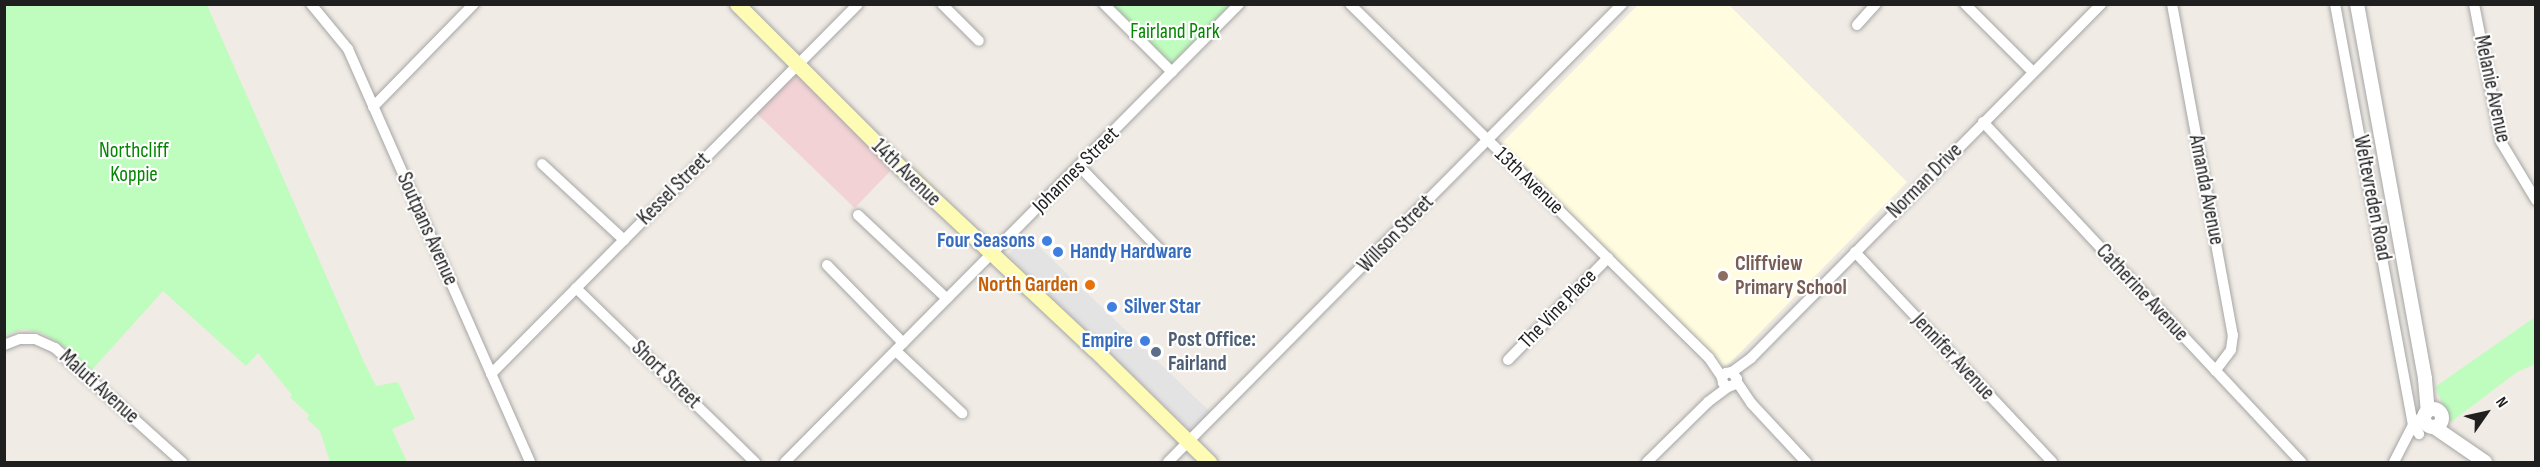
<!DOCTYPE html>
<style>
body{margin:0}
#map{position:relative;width:2540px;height:467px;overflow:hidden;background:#f0ebe4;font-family:"Sofia Sans Condensed",sans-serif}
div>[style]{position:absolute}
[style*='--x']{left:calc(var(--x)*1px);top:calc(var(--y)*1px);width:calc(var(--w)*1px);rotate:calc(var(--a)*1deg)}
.commercial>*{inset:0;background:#f2d2d4;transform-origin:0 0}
.education>*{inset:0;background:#fffcdf}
.park>*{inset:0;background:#bffdbe}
.parking>*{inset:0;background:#e3e3e3;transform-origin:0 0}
.roads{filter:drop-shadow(0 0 2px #a6a6a6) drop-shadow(0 0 2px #a6a6a6)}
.minor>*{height:10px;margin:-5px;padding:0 5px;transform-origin:5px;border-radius:5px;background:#fff}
.tertiary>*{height:14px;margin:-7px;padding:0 7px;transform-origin:7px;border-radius:7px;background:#fff}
.tertiary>.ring{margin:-7px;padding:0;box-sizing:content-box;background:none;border:14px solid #fff;border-radius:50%}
.secondary>*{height:15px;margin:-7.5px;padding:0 7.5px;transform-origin:7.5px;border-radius:7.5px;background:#fefbb5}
.dots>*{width:16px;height:16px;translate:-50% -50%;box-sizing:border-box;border:3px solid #fff;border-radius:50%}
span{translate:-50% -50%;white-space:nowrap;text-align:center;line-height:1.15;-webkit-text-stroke:4.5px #fff;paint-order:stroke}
.park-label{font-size:21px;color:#058603}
.street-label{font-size:21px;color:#1f1f1f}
.shop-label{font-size:21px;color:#366cbe;font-weight:700}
.right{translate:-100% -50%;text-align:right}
.left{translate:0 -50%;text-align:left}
.education-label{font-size:21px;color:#785e54;font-weight:700}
.food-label{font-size:21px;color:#c56008;font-weight:700}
.service-label{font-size:21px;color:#4e5e75;font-weight:700}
.frame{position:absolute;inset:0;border:6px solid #1f1f1f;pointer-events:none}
.north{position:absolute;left:2456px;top:383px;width:60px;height:60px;-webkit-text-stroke:4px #fff;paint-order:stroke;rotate:56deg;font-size:16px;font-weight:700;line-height:24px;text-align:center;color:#1f1f1f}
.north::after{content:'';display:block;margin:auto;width:21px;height:27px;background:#1f1f1f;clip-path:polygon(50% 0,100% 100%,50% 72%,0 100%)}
</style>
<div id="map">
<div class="commercial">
<div style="left:797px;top:69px;width:138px;height:60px;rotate:44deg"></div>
</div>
<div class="education">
<div style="clip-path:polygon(1638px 5px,1729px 5px,1907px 182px,1723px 370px,1502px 143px)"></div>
</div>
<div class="park">
<div style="clip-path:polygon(5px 4px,207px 5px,364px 362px,376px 386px,398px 382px,415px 419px,392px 429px,407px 462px,330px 462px,320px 431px,307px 419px,309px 415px,290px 397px,292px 395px,258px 353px,246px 366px,163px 291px,90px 372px,60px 344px,42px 333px,24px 329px,5px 335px)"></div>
<div style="clip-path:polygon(1107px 5px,1240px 5px,1174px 71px)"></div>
<div style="clip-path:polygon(2535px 317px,2535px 364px,2517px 372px,2451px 422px,2435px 387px)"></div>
</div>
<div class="parking">
<div style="left:1027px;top:235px;width:263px;height:27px;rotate:44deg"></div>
</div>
<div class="roads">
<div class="minor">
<div style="--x:311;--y:4;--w:58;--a:50.6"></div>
<div style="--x:348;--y:49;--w:451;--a:66.2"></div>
<div style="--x:942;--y:4;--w:52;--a:45"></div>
<div style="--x:1104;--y:4;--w:96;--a:45"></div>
<div style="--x:1350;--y:4;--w:504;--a:44.6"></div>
<div style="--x:1709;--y:358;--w:23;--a:56"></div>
<div style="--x:1965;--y:4;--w:96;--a:45"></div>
<div style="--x:2172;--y:4;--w:337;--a:79.6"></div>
<div style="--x:2233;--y:335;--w:15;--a:98"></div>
<div style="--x:2231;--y:350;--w:26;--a:127"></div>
<div style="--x:2335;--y:4;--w:428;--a:79.5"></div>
<div style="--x:2413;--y:425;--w:11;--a:56"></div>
<div style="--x:2474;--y:4;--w:141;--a:78.9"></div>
<div style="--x:2501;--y:142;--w:68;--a:58.9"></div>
<div style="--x:1857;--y:25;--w:28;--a:-48"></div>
<div style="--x:373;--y:107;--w:144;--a:-45.6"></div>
<div style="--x:1983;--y:122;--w:466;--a:46.9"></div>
<div style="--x:542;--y:164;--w:112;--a:42.8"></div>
<div style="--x:1079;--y:166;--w:117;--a:46"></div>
<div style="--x:858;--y:215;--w:122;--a:43.3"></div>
<div style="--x:1855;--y:252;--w:288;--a:46.8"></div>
<div style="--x:827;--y:265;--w:109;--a:45.7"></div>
<div style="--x:576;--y:288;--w:250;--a:44.2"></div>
<div style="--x:4;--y:345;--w:17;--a:-21"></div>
<div style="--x:20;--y:339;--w:15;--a:0"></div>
<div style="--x:35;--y:339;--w:22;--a:24"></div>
<div style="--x:55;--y:348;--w:171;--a:41.9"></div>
<div style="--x:896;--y:351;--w:91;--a:43.2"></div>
<div style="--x:1508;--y:360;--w:143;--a:-45.6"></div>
<div style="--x:1732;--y:372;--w:24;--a:-36"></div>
<div style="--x:1751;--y:358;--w:498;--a:-45.3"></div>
<div style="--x:491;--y:374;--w:521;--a:-45.23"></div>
<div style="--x:1737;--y:382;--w:25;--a:56"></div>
<div style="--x:1751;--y:403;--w:81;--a:47"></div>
<div style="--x:785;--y:462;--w:645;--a:-45.25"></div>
<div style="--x:1168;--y:462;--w:645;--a:-45.25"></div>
<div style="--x:1647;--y:462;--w:86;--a:-44.5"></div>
<div style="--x:1708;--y:402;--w:25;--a:-37"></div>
<div style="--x:1728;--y:387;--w:9;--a:-21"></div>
<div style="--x:1736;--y:384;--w:5;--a:-79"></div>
<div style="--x:1737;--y:379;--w:9;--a:-126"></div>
<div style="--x:1732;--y:372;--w:6;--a:171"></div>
<div style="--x:1726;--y:373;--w:6;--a:135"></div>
<div style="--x:1722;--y:377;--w:6;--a:81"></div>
<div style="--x:1723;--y:383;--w:6;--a:39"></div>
<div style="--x:2394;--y:462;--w:42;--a:-62.8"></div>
<div style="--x:2413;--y:425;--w:18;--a:-43"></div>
</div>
<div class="tertiary">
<div style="--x:2357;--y:4;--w:381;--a:79.7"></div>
<div style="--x:2425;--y:379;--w:32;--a:85"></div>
<div class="ring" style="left:2424px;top:409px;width:4px;height:4px"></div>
<div style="--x:2434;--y:427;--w:62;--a:34.5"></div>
</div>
<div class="secondary">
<div style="--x:737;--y:4;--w:235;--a:45"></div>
<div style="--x:903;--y:170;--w:263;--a:43.2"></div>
<div style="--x:1095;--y:350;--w:160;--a:44.5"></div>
</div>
</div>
<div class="dots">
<div style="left:1047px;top:241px;background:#3f7fe0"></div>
<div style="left:1058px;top:252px;background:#3f7fe0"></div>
<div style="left:1723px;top:276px;background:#8d6e63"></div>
<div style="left:1090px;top:285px;background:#e8710a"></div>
<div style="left:1112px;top:307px;background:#3f7fe0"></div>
<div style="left:1145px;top:341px;background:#3f7fe0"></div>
<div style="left:1156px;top:352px;background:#5c6f8a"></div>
</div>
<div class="park-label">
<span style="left:1175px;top:32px">Fairland Park</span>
<span style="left:134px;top:163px">Northcliff<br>Koppie</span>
</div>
<div class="street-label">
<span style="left:2492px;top:89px;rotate:78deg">Melanie Avenue</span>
<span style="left:1076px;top:170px;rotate:-45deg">Johannes Street</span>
<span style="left:906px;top:173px;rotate:44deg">14th Avenue</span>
<span style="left:1529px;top:181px;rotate:44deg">13th Avenue</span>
<span style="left:1925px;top:181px;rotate:-45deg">Norman Drive</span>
<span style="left:674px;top:189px;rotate:-45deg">Kessel Street</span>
<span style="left:2206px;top:190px;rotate:79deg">Amanda Avenue</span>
<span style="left:2372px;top:198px;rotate:79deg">Weltevreden Road</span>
<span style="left:427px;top:229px;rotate:66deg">Soutpans Avenue</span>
<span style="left:1396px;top:234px;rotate:-46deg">Willson Street</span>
<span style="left:2142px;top:293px;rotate:47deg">Catherine Avenue</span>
<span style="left:1558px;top:309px;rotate:-46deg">The Vine Place</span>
<span style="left:1953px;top:357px;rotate:47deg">Jennifer Avenue</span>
<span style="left:666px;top:375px;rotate:44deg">Short Street</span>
<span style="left:99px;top:387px;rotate:42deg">Maluti Avenue</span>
</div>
<div class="shop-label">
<span class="right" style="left:1035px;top:241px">Four Seasons</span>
<span class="left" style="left:1070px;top:252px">Handy Hardware</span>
<span class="left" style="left:1124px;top:307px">Silver Star</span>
<span class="right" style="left:1133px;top:341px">Empire</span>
</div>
<div class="education-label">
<span class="left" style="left:1735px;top:276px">Cliffview<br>Primary School</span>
</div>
<div class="food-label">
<span class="right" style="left:1078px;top:285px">North Garden</span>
</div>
<div class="service-label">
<span class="left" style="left:1168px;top:352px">Post Office:<br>Fairland</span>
</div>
<div class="frame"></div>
<div class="north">N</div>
</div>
